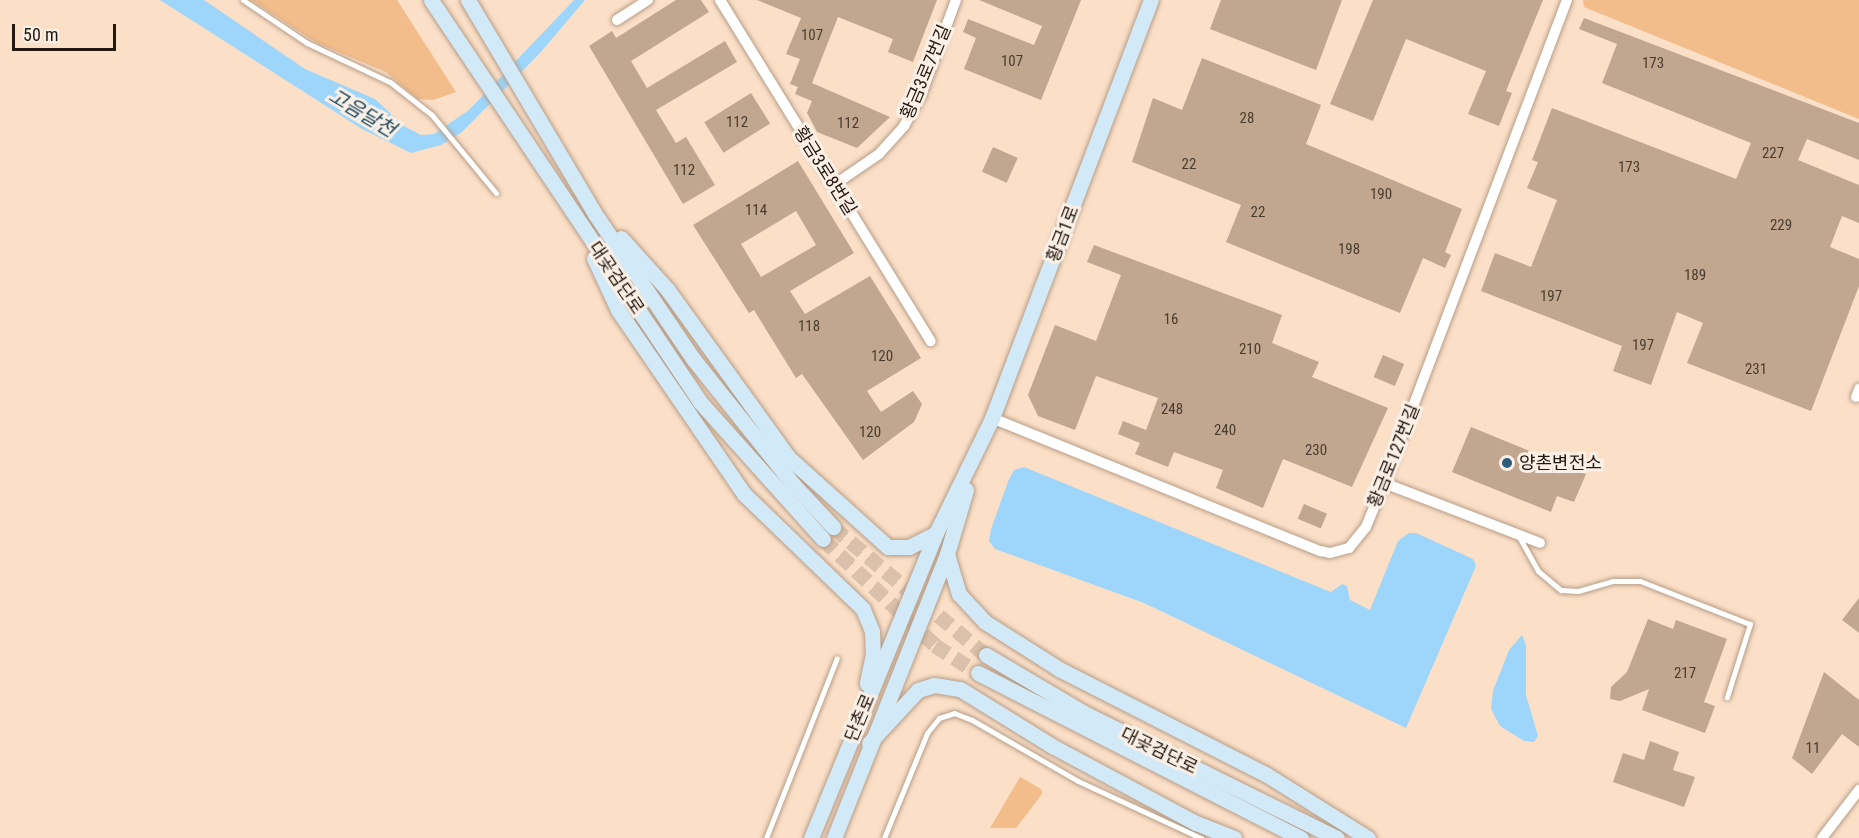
<!DOCTYPE html>
<meta charset="utf-8">
<style>
body{margin:0}
#map{position:relative;width:1859px;height:838px;overflow:hidden;background:#fbdfc7;font-family:"Roboto Condensed","Noto Sans KR",sans-serif}
div>[style]{position:absolute}
[style*='--x']{left:calc(var(--x)*1px);top:calc(var(--y)*1px);width:calc(var(--w)*1px);rotate:calc(var(--a)*1deg)}
.green>*{inset:0;background:#f2bc8b}
.water>*{inset:0;background:#9ed6fb}
.building>*{inset:0;background:#c1a690;transform-origin:0 0}
.secondary-tunnel>*{height:15px;margin-top:-7.5px;transform-origin:0;background:repeating-linear-gradient(90deg,#dac1ab 0 15px,transparent 0 23px)}
.roads{filter:drop-shadow(0 0 2px #b79d87) drop-shadow(0 0 2px #b79d87)}
.lane>*{height:5px;margin:-2.5px;padding:0 2.5px;transform-origin:2.5px;border-radius:2.5px;background:#fff}
.street>*{height:10px;margin:-5px;padding:0 5px;transform-origin:5px;border-radius:5px;background:#fff}
.secondary>*{height:15px;margin:-7.5px;padding:0 7.5px;transform-origin:7.5px;border-radius:7.5px;background:#d2e9f8}
.dots>*{width:16px;height:16px;translate:-50% -50%;box-sizing:border-box;border:3px solid #fbf0e6;border-radius:50%}
span{translate:-50% -50%;white-space:nowrap;text-align:center;line-height:1.15;-webkit-text-stroke:6px #fbf0e6;paint-order:stroke}
.number-label{font-size:15px;color:#493c2f}
.number-label span{-webkit-text-stroke-width:0}
.street-label{font-size:18px;color:#21180f}
.poi-label{font-size:18px;color:#21180f}
.left{translate:0 -50%;text-align:left}
.water-label{font-size:20px;color:#1c465f;font-style:italic}
.scale{position:absolute;left:12px;top:24px;width:104px;height:27px;box-sizing:border-box;border:3px solid #21180f;border-top:0;padding-left:8px;font-size:18px;line-height:21px;white-space:nowrap;color:#21180f;-webkit-text-stroke:4px #fbf0e6;paint-order:stroke}
</style>
<div id="map">
<div class="green">
<div style="clip-path:polygon(251px 0,397px 0,456px 92px,433px 100px,418px 99px,386px 72px,317px 43px)"></div>
<div style="clip-path:polygon(1583px 0,1859px 0,1859px 119px,1584px 7px)"></div>
<div style="clip-path:polygon(1020px 777px,1041px 789px,1042px 794px,1016px 828px,990px 828px)"></div>
</div>
<div class="water">
<div style="clip-path:polygon(160px 0,204px 0,305px 69px,375px 99px,404px 126px,421px 135px,434px 134px,469px 110px,574px 0,585px 0,540px 53px,462px 132px,441px 145px,411px 153px,362px 129px)"></div>
<div style="clip-path:polygon(1024px 467px,1331px 592px,1342px 584px,1347px 586px,1350px 600px,1370px 610px,1398px 541px,1409px 533px,1416px 533px,1473px 559px,1476px 566px,1406px 728px,1144px 603px,995px 549px,989px 541px,991px 529px,1009px 479px,1014px 470px)"></div>
<div style="clip-path:polygon(1522px 635px,1526px 645px,1526px 695px,1538px 736px,1534px 742px,1524px 741px,1500px 726px,1491px 709px,1493px 691px,1509px 650px)"></div>
</div>
<div class="building">
<div style="clip-path:polygon(676px 0,701px 0,709px 12px,631px 61px,647px 88px,725px 41px,737px 62px,656px 110px,676px 143px,686px 137px,715px 185px,683px 204px,589px 46px,612px 31px,616px 38px)"></div>
<div style="clip-path:polygon(757px 0,937px 0,913px 62px,888px 52px,893px 39px,838px 17px,812px 83px,890px 117px,857px 148px,817px 132px,807px 113px,812px 101px,795px 94px,798px 87px,790px 84px,800px 59px,786px 54px,801px 18px)"></div>
<div style="clip-path:polygon(979px 0,1081px 0,1041px 100px,964px 69px,976px 38px,963px 32px,968px 19px,1034px 45px,1042px 26px)"></div>
<div style="clip-path:polygon(1221px 0,1342px 0,1316px 70px,1210px 29px)"></div>
<div style="clip-path:polygon(1373px 0,1543px 0,1506px 91px,1512px 93px,1499px 126px,1468px 114px,1486px 71px,1406px 39px,1373px 121px,1330px 104px)"></div>
<div style="clip-path:polygon(1584px 18px,1859px 123px,1859px 160px,1807px 139px,1798px 160px,1859px 185px,1859px 223px,1842px 216px,1830px 247px,1859px 259px,1859px 286px,1811px 411px,1687px 363px,1703px 323px,1677px 312px,1651px 385px,1613px 371px,1622px 346px,1481px 291px,1495px 253px,1531px 267px,1557px 200px,1527px 188px,1538px 162px,1532px 160px,1552px 108px,1736px 179px,1751px 143px,1602px 83px,1617px 44px,1579px 29px)"></div>
<div style="clip-path:polygon(1202px 58px,1321px 105px,1306px 144px,1462px 209px,1445px 252px,1451px 255px,1445px 268px,1423px 258px,1400px 313px,1226px 242px,1241px 205px,1132px 162px,1153px 98px,1182px 110px)"></div>
<div style="left:751px;top:93px;width:36px;height:55px;rotate:58deg"></div>
<div style="left:993px;top:147px;width:27px;height:27px;rotate:24deg"></div>
<div style="clip-path:polygon(evenodd,798px 161px,854px 253px,790px 291px,805px 314px,870px 276px,921px 358px,867px 391px,881px 412px,913px 391px,922px 404px,914px 422px,863px 460px,802px 374px,796px 378px,754px 310px,749px 313px,693px 225px,798px 161px,796px 211px,816px 245px,761px 277px,741px 244px,796px 211px)"></div>
<div style="clip-path:polygon(1094px 245px,1282px 315px,1272px 343px,1319px 362px,1312px 377px,1388px 408px,1352px 487px,1283px 459px,1263px 508px,1216px 488px,1223px 470px,1174px 452px,1168px 467px,1135px 454px,1140px 443px,1118px 434px,1123px 421px,1146px 430px,1158px 398px,1096px 376px,1075px 430px,1038px 416px,1028px 395px,1055px 325px,1096px 341px,1121px 275px,1087px 262px)"></div>
<div style="left:1383px;top:355px;width:23px;height:24px;rotate:23deg"></div>
<div style="clip-path:polygon(1471px 427px,1586px 474px,1574px 502px,1557px 496px,1551px 512px,1452px 472px)"></div>
<div style="left:1304px;top:504px;width:25px;height:16px;rotate:23deg"></div>
<div style="clip-path:polygon(1859px 598px,1859px 633px,1842px 620px)"></div>
<div style="clip-path:polygon(1648px 619px,1673px 629px,1676px 620px,1727px 639px,1704px 702px,1715px 706px,1705px 733px,1642px 710px,1649px 689px,1620px 701px,1610px 699px,1611px 687px,1627px 672px)"></div>
<div style="clip-path:polygon(1824px 672px,1859px 700px,1859px 747px,1842px 734px,1812px 774px,1792px 758px)"></div>
<div style="clip-path:polygon(1650px 741px,1679px 752px,1673px 770px,1695px 777px,1684px 807px,1613px 782px,1623px 753px,1644px 760px)"></div>
</div>
<div class="secondary-tunnel">
<div style="--x:833;--y:527;--w:199;--a:39.9"></div>
<div style="--x:823;--y:539;--w:154;--a:43.4"></div>
<div style="--x:935;--y:645;--w:51;--a:33.1"></div>
</div>
<div class="roads">
<div class="lane">
<div style="--x:243;--y:0;--w:77;--a:33.9"></div>
<div style="--x:307;--y:43;--w:92;--a:25.2"></div>
<div style="--x:390;--y:82;--w:53;--a:38.2"></div>
<div style="--x:432;--y:115;--w:101;--a:50.6"></div>
<div style="--x:1518;--y:535;--w:41;--a:60.9"></div>
<div style="--x:1538;--y:571;--w:30;--a:40"></div>
<div style="--x:1561;--y:590;--w:17;--a:3"></div>
<div style="--x:1578;--y:591;--w:35;--a:-16"></div>
<div style="--x:1612;--y:581;--w:28;--a:0"></div>
<div style="--x:1640;--y:581;--w:118;--a:21.4"></div>
<div style="--x:1750;--y:624;--w:77;--a:107.5"></div>
<div style="--x:766;--y:838;--w:193;--a:-68.5"></div>
<div style="--x:884;--y:838;--w:113;--a:-67.7"></div>
<div style="--x:927;--y:733;--w:19;--a:-51"></div>
<div style="--x:939;--y:718;--w:16;--a:-18"></div>
<div style="--x:954;--y:713;--w:19;--a:21"></div>
<div style="--x:972;--y:720;--w:122;--a:29.9"></div>
<div style="--x:1078;--y:781;--w:136;--a:24.9"></div>
</div>
<div class="street">
<div style="--x:720;--y:0;--w:401;--a:58.3"></div>
<div style="--x:617;--y:20;--w:37;--a:-33"></div>
<div style="--x:834;--y:185;--w:55;--a:-34.6"></div>
<div style="--x:879;--y:154;--w:38;--a:-48"></div>
<div style="--x:904;--y:126;--w:35;--a:-61"></div>
<div style="--x:921;--y:95;--w:101;--a:-69.8"></div>
<div style="--x:1856;--y:397;--w:9;--a:-69"></div>
<div style="--x:992;--y:418;--w:354;--a:22.1"></div>
<div style="--x:1320;--y:551;--w:10;--a:11"></div>
<div style="--x:1330;--y:553;--w:20;--a:-15"></div>
<div style="--x:1349;--y:548;--w:27;--a:-51"></div>
<div style="--x:1366;--y:527;--w:48;--a:-67.8"></div>
<div style="--x:1384;--y:483;--w:517;--a:-69.25"></div>
<div style="--x:1384;--y:483;--w:167;--a:21"></div>
<div style="--x:1822;--y:838;--w:61;--a:-52.4"></div>
</div>
<div class="secondary">
<div style="--x:431;--y:0;--w:484;--a:56.2"></div>
<div style="--x:700;--y:402;--w:184;--a:48.1"></div>
<div style="--x:468;--y:0;--w:249;--a:59.3"></div>
<div style="--x:595;--y:214;--w:176;--a:55.9"></div>
<div style="--x:694;--y:360;--w:159;--a:51.4"></div>
<div style="--x:793;--y:484;--w:59;--a:47.1"></div>
<div style="--x:621;--y:238;--w:69;--a:48"></div>
<div style="--x:667;--y:289;--w:207;--a:54.2"></div>
<div style="--x:788;--y:457;--w:135;--a:42"></div>
<div style="--x:888;--y:547;--w:21;--a:0"></div>
<div style="--x:909;--y:547;--w:30;--a:-27"></div>
<div style="--x:594;--y:258;--w:57;--a:65.2"></div>
<div style="--x:618;--y:310;--w:223;--a:55.6"></div>
<div style="--x:744;--y:494;--w:165;--a:44"></div>
<div style="--x:863;--y:609;--w:24;--a:68"></div>
<div style="--x:872;--y:631;--w:23;--a:88"></div>
<div style="--x:873;--y:654;--w:30;--a:102"></div>
<div style="--x:947;--y:554;--w:42;--a:73.3"></div>
<div style="--x:959;--y:594;--w:38;--a:47"></div>
<div style="--x:985;--y:622;--w:88;--a:32.4"></div>
<div style="--x:1059;--y:669;--w:233;--a:27"></div>
<div style="--x:1267;--y:775;--w:119;--a:32"></div>
<div style="--x:986;--y:655;--w:114;--a:30.6"></div>
<div style="--x:1084;--y:713;--w:282;--a:26.3"></div>
<div style="--x:978;--y:673;--w:363;--a:27.1"></div>
<div style="--x:869;--y:743;--w:72;--a:-47.2"></div>
<div style="--x:918;--y:690;--w:17;--a:-17"></div>
<div style="--x:934;--y:685;--w:26;--a:9"></div>
<div style="--x:960;--y:689;--w:110;--a:31.7"></div>
<div style="--x:1054;--y:747;--w:161;--a:28.2"></div>
<div style="--x:1196;--y:823;--w:41;--a:21.5"></div>
<div style="--x:811;--y:838;--w:330;--a:-67.7"></div>
<div style="--x:936;--y:533;--w:128;--a:-64"></div>
<div style="--x:992;--y:418;--w:447;--a:-69.2"></div>
<div style="--x:834;--y:838;--w:306;--a:-68.3"></div>
<div style="--x:947;--y:554;--w:67;--a:-73.5"></div>
</div>
</div>
<div class="dots">
<div style="left:1507px;top:463px;background:#2b5c79"></div>
</div>
<div class="number-label">
<span style="left:812px;top:36px">107</span>
<span style="left:1012px;top:62px">107</span>
<span style="left:1653px;top:64px">173</span>
<span style="left:1247px;top:119px">28</span>
<span style="left:737px;top:123px">112</span>
<span style="left:848px;top:124px">112</span>
<span style="left:1773px;top:154px">227</span>
<span style="left:1189px;top:165px">22</span>
<span style="left:1629px;top:168px">173</span>
<span style="left:684px;top:171px">112</span>
<span style="left:1381px;top:195px">190</span>
<span style="left:756px;top:211px">114</span>
<span style="left:1258px;top:213px">22</span>
<span style="left:1781px;top:226px">229</span>
<span style="left:1349px;top:250px">198</span>
<span style="left:1695px;top:276px">189</span>
<span style="left:1551px;top:297px">197</span>
<span style="left:1171px;top:320px">16</span>
<span style="left:809px;top:327px">118</span>
<span style="left:1643px;top:346px">197</span>
<span style="left:1250px;top:350px">210</span>
<span style="left:882px;top:357px">120</span>
<span style="left:1756px;top:370px">231</span>
<span style="left:1172px;top:410px">248</span>
<span style="left:1225px;top:431px">240</span>
<span style="left:870px;top:433px">120</span>
<span style="left:1316px;top:451px">230</span>
<span style="left:1685px;top:674px">217</span>
<span style="left:1813px;top:749px">11</span>
</div>
<div class="street-label">
<span style="left:926px;top:72px;rotate:-67deg">황금3로7번길</span>
<span style="left:825px;top:171px;rotate:58deg">황금3로8번길</span>
<span style="left:1063px;top:234px;rotate:-69deg">황금1로</span>
<span style="left:616px;top:278px;rotate:56deg">대곶검단로</span>
<span style="left:1394px;top:456px;rotate:-68deg">황금로127번길</span>
<span style="left:860px;top:718px;rotate:-67deg">단촌로</span>
<span style="left:1159px;top:751px;rotate:26deg">대곶검단로</span>
</div>
<div class="poi-label">
<span class="left" style="left:1519px;top:463px">양촌변전소</span>
</div>
<div class="water-label">
<span style="left:362px;top:113px;rotate:31deg">고음달천</span>
</div>
<div class="scale">50 m</div>
</div>
